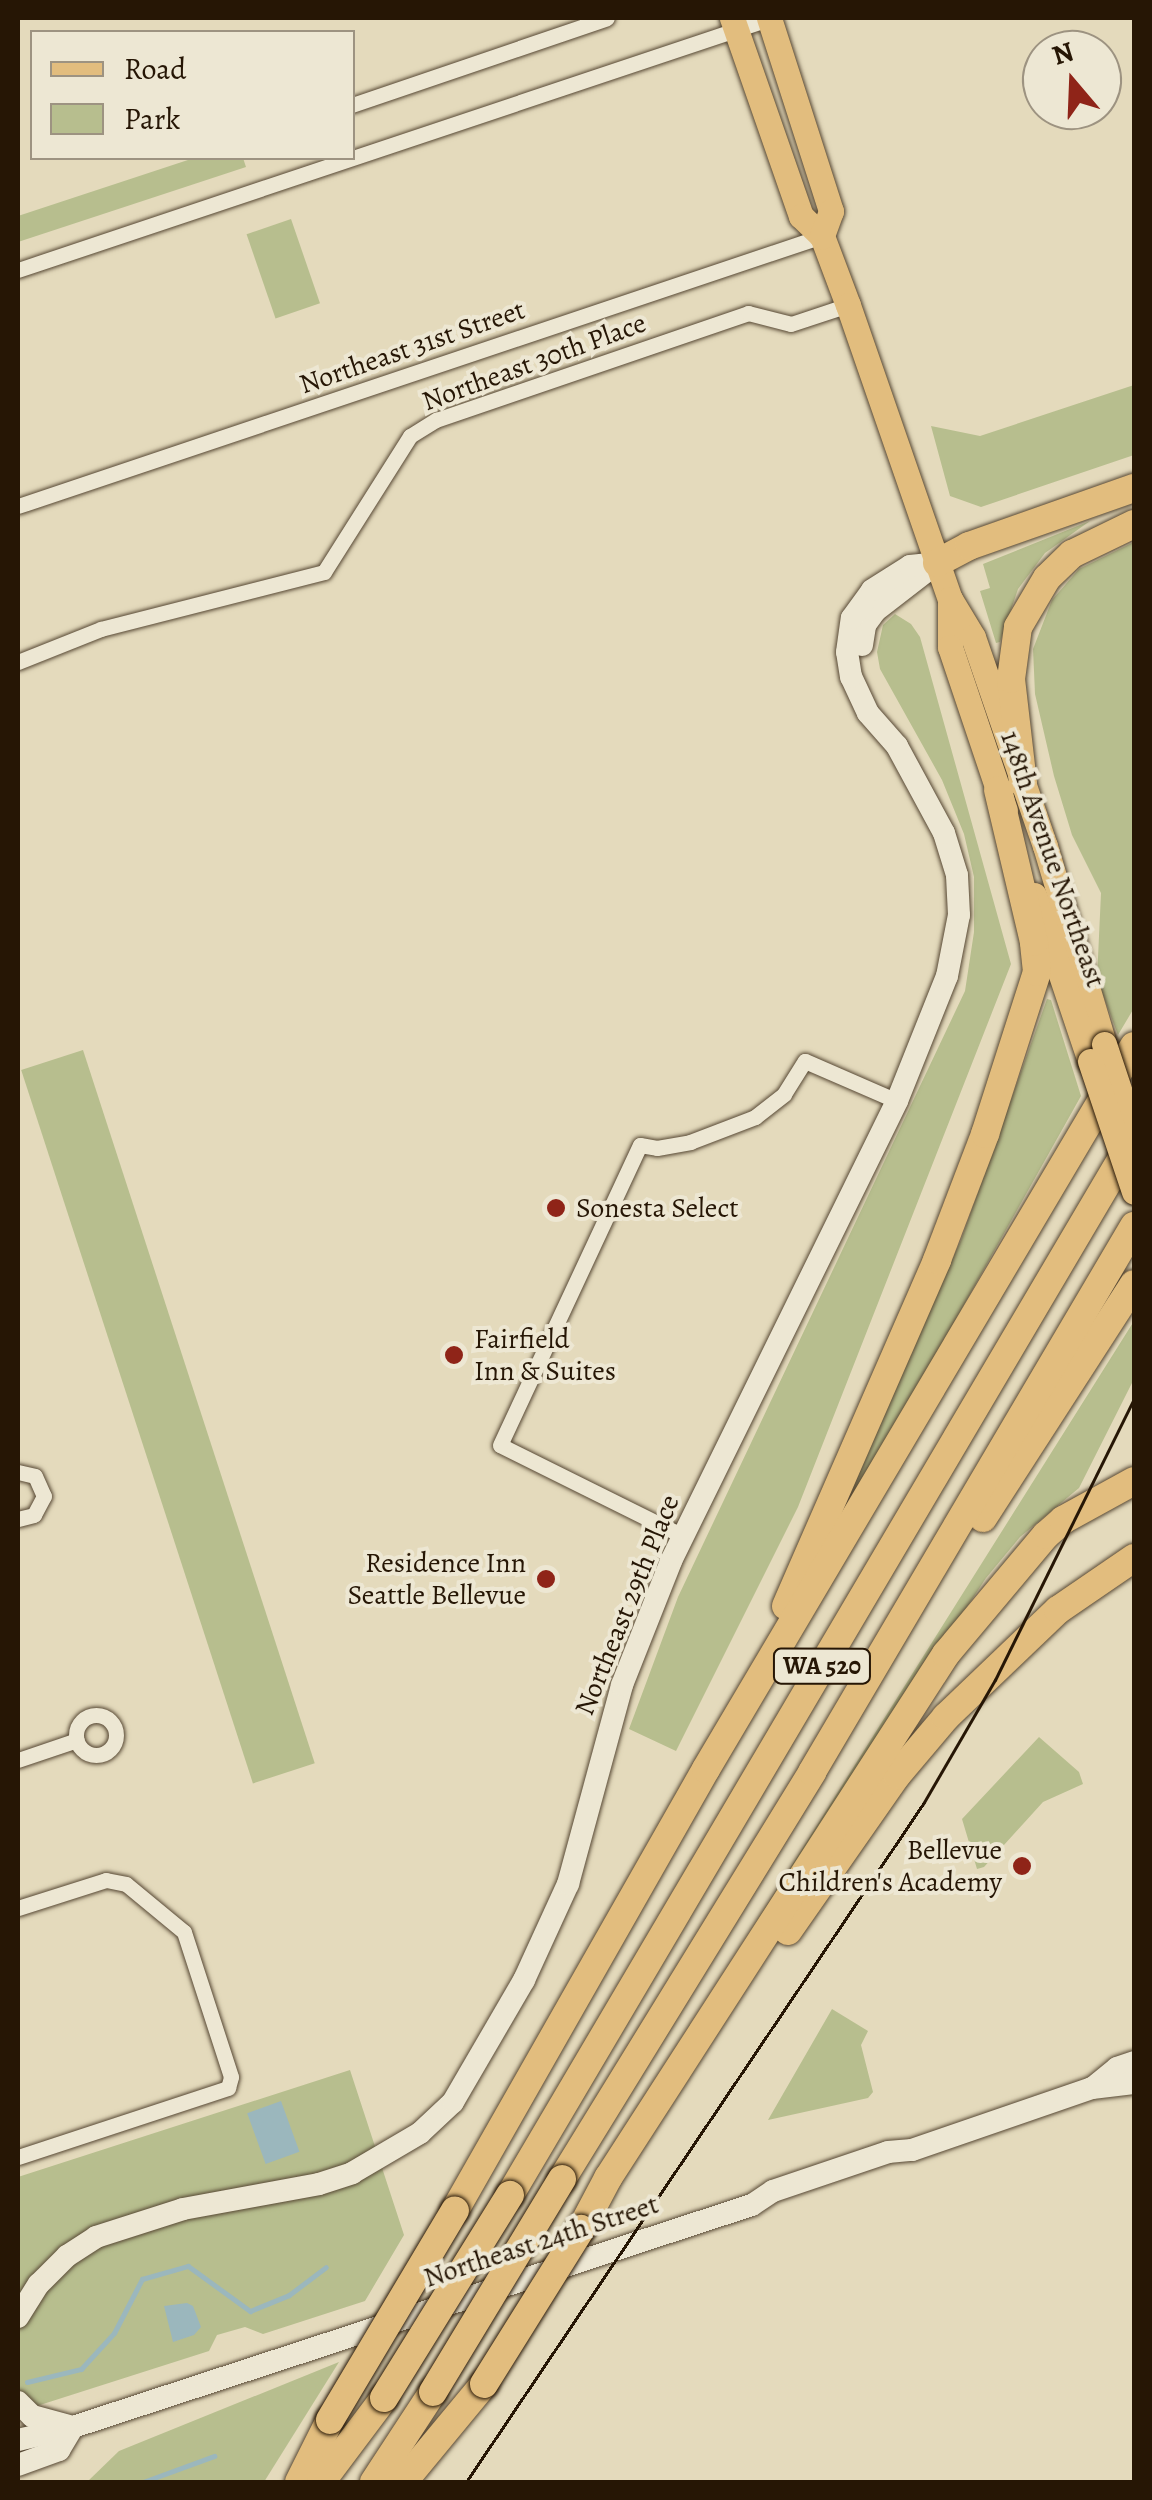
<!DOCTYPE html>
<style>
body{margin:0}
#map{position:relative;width:1152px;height:2500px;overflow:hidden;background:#e4dabc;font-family:Alegreya,serif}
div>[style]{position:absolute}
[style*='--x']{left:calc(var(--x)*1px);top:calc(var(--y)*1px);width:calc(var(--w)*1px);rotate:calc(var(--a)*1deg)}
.green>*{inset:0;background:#b7be8e;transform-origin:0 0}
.water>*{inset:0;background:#9bb7bd;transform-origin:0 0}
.stream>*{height:5px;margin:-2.5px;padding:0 2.5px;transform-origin:2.5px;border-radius:2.5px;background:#9bb7bd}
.roads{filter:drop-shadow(0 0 2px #564733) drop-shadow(0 0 2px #564733)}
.street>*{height:15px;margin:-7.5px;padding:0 7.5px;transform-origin:7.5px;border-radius:7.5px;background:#ede7d3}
.street>.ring{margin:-7.5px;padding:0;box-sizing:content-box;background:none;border:15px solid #ede7d3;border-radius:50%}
.secondary>*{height:22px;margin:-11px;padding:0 11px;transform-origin:11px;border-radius:11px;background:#ede7d3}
.primary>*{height:25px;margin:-12.5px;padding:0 12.5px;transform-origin:12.5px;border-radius:12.5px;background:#e2bd7e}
.highway>*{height:28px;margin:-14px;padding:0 14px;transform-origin:14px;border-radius:14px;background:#e2bd7e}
.tram>*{height:2.5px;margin:-1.25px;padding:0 1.25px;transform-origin:1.25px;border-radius:1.25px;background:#261605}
.bridges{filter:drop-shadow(0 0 2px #261605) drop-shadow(0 0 2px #261605)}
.primary-bridge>*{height:25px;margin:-12.5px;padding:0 12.5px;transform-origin:12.5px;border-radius:12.5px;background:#e2bd7e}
.highway-bridge>*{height:28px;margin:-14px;padding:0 14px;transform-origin:14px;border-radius:14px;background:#e2bd7e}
.dots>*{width:28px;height:28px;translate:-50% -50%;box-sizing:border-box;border:5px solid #ede7d3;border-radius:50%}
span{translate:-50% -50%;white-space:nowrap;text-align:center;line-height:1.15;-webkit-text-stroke:8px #ede7d3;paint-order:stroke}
.shield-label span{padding:2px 8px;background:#ede7d3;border:2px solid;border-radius:8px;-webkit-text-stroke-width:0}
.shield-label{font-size:25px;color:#261605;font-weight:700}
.street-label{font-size:28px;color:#261605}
.poi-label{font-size:28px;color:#261605}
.left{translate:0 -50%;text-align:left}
.right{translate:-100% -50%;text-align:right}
.frame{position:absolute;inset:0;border:20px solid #261605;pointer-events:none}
.legend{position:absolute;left:30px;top:30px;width:325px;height:130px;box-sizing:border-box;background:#ede7d3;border:2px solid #9d9381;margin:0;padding:12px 18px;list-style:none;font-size:30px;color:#261605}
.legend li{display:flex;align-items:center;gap:20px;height:50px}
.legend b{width:50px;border:2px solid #9d9381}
.north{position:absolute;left:1022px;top:30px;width:100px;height:100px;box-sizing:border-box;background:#ede7d3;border:2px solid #9d9381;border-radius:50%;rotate:341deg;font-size:28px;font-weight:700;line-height:40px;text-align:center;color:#261605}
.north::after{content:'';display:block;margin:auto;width:35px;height:45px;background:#8f2418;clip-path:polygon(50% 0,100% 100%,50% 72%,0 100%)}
</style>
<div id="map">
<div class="green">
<div style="clip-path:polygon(194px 158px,243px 158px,246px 167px,18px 242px,18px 216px)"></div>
<div style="left:291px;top:219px;width:89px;height:47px;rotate:71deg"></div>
<div style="clip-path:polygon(1134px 385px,1134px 455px,981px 507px,950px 496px,931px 426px,980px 436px)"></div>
<div style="clip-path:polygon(1090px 521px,1045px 553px,1018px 589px,1000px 642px,996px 643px,980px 591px,990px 588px,983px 564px)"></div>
<div style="clip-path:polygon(1134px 542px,1134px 1008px,1118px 1035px,1097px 979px,1101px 893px,1072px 835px,1054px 776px,1035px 694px,1033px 649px,1052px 600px,1079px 569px)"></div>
<div style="clip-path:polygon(895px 614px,911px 624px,920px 637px,1011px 964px,798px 1507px,676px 1751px,629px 1729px,678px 1597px,965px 991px,974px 932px,974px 877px,964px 834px,942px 780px,880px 669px,877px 652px,883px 625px)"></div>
<div style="clip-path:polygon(1047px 999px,1051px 1000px,1081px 1096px,817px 1567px,813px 1565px,961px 1240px)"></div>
<div style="left:83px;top:1050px;width:750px;height:65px;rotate:72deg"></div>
<div style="clip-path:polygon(1134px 1321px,1134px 1379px,1079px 1488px,1020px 1537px,986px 1578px,672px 2056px)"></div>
<div style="clip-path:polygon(1039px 1737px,1079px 1772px,1083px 1784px,1043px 1802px,984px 1867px,977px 1869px,962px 1819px)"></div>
<div style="clip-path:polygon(832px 2009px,868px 2031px,861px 2045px,873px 2092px,868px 2098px,768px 2120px)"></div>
<div style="clip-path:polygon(350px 2070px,404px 2235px,365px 2301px,263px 2334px,245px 2327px,217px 2335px,209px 2351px,18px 2412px,18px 2177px)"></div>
<div style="clip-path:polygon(339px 2362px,264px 2482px,87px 2482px,119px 2451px)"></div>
</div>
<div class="water">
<div style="left:281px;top:2101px;width:54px;height:36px;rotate:70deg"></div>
<div style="clip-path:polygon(187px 2303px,193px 2306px,201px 2327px,194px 2335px,173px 2342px,164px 2306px)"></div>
</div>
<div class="stream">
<div style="--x:27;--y:2382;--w:56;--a:-13.5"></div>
<div style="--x:81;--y:2369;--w:49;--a:-47.5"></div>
<div style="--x:114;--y:2333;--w:61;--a:-62.6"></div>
<div style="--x:142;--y:2279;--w:48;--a:-15.8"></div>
<div style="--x:188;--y:2266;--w:77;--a:36"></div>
<div style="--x:250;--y:2311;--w:42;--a:-22.3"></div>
<div style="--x:289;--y:2295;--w:46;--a:-37.1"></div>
<div style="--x:143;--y:2482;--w:76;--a:-20.1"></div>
</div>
<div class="roads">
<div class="street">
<div style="--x:352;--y:105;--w:269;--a:-18.8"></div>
<div style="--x:18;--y:270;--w:794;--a:-18.5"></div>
<div style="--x:18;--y:506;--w:848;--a:-18.56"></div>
<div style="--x:18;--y:662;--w:89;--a:-21.7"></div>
<div style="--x:101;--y:629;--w:230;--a:-14.3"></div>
<div style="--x:324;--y:572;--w:161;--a:-57.7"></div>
<div style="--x:410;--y:436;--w:31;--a:-32"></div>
<div style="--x:436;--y:420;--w:330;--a:-18.9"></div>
<div style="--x:748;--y:313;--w:44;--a:14.3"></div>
<div style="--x:791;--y:324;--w:60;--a:-18.4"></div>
<div style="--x:18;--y:1472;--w:17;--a:13"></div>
<div style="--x:35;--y:1476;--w:22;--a:66"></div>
<div style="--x:44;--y:1496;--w:21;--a:118"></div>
<div style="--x:34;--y:1515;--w:16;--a:166"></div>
<div style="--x:683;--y:1536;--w:204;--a:-153.6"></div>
<div style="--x:500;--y:1445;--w:331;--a:-65"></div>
<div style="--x:640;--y:1145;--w:17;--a:10"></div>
<div style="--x:657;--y:1148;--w:34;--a:-10"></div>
<div style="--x:690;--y:1142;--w:70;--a:-21"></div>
<div style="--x:755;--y:1117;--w:37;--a:-38"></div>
<div style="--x:784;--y:1094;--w:39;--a:-58"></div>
<div style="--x:805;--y:1061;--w:100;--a:23.5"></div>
<div class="ring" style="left:76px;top:1715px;width:25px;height:25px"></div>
<div style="--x:18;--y:1760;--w:62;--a:-18.7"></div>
<div style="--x:18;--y:1908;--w:92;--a:-17.7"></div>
<div style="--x:106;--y:1880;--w:20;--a:11"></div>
<div style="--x:126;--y:1884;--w:75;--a:39.6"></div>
<div style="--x:184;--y:1932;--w:152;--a:72"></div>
<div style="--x:231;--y:2077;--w:11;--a:105"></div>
<div style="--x:228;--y:2088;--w:221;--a:161.8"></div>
</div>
<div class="secondary">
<div style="--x:862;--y:645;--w:20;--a:-81"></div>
<div style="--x:865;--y:625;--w:17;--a:-54"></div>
<div style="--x:875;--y:611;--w:78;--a:-37.7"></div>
<div style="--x:1095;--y:2086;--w:28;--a:-39"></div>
<div style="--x:1117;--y:2068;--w:18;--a:-19"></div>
<div style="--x:18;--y:2317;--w:39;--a:-58"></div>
<div style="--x:39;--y:2284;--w:40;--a:-45"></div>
<div style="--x:67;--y:2256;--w:35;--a:-33"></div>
<div style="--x:96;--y:2237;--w:91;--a:-17.8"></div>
<div style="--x:183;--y:2209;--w:138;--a:-10.4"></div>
<div style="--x:319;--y:2184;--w:35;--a:-18"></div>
<div style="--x:352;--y:2173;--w:79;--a:-30.5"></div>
<div style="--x:420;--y:2133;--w:45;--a:-43.2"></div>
<div style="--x:453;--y:2102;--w:141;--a:-59.8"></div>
<div style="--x:524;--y:1980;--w:106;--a:-65.4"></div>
<div style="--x:568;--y:1884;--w:206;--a:-74.8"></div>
<div style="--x:622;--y:1685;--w:133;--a:-68.4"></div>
<div style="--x:671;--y:1561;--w:513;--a:-63.83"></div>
<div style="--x:897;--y:1101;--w:135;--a:-68.2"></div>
<div style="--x:947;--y:976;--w:62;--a:-78.9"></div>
<div style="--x:959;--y:915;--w:40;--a:-92.9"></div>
<div style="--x:957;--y:875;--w:44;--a:-107.2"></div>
<div style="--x:944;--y:833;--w:99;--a:-118.4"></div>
<div style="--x:897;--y:746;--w:44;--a:-131.3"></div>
<div style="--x:868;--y:713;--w:40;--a:-115"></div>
<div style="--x:851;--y:677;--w:25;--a:-99"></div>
<div style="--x:847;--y:652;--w:34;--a:-82"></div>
<div style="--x:852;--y:618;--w:34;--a:-54"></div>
<div style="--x:872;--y:590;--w:45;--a:-32.3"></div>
<div style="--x:910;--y:566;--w:27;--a:-6"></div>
<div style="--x:18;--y:2402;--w:20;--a:45"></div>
<div style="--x:32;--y:2416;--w:39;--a:15"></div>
<div style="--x:18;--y:2440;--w:57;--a:-13.3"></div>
<div style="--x:73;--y:2427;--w:714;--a:-18.11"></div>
<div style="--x:752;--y:2205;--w:25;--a:-34"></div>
<div style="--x:773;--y:2191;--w:121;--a:-18.7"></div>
<div style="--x:888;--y:2152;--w:24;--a:-5"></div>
<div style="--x:912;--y:2150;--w:190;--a:-19"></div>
<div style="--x:1092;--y:2088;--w:42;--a:-6.8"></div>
<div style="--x:18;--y:2465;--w:44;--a:-20.1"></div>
<div style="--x:59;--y:2450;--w:27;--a:-59"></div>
</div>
<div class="primary">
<div style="--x:732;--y:18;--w:210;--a:70.8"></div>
<div style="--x:801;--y:216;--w:29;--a:44"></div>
<div style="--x:822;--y:236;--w:74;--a:69.4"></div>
<div style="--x:848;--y:305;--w:311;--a:70.9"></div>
<div style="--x:950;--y:599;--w:44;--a:58.8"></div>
<div style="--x:973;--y:637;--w:221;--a:71"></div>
<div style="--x:1045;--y:846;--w:207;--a:73.4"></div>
<div style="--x:769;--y:18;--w:203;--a:72.2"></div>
<div style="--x:831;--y:211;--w:27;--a:110"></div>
<div style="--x:950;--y:599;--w:48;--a:90"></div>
<div style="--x:950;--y:647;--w:172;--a:71.4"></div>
<div style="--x:1034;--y:895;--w:175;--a:71.4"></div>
</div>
<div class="highway">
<div style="--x:937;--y:563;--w:36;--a:-28"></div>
<div style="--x:969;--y:546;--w:175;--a:-19.4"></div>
<div style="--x:1023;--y:783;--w:105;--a:-96.6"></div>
<div style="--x:1011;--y:679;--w:52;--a:-82.3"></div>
<div style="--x:1018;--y:627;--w:57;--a:-59.4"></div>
<div style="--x:1047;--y:578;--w:35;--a:-44"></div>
<div style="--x:1072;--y:554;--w:69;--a:-25.8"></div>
<div style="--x:983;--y:1518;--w:278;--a:-57.2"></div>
<div style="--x:786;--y:1606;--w:378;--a:-66.4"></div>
<div style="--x:937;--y:1260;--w:135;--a:-69.1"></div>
<div style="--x:985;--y:1134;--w:170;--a:-72.2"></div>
<div style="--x:1037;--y:972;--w:30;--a:-96"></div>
<div style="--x:1034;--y:942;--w:156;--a:-103.3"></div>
<div style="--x:788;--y:1931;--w:190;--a:-55.1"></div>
<div style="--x:897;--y:1775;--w:76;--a:-49.8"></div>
<div style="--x:946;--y:1717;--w:155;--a:-43.7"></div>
<div style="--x:1058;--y:1610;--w:92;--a:-34.4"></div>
<div style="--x:562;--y:2179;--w:478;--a:-58.4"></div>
<div style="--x:812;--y:1772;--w:634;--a:-59.47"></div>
<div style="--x:510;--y:2195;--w:1222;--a:-59.45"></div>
<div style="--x:455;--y:2210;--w:507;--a:-60.35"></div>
<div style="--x:706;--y:1769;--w:840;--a:-59.38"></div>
<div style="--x:581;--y:2229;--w:58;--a:-62.1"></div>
<div style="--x:608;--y:2178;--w:624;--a:-57.18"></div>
<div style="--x:946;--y:1654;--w:155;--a:-50"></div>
<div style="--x:1046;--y:1535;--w:23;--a:-41"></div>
<div style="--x:1063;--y:1520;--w:81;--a:-28.8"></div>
<div style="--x:299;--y:2482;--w:69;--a:-63.4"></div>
<div style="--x:321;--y:2482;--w:105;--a:-53.1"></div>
<div style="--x:374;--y:2482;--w:108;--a:-56.8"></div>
<div style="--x:403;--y:2482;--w:127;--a:-50.4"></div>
</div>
</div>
<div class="tram">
<div style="--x:466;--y:2482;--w:818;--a:-56.02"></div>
<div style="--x:923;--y:1804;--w:143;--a:-59.9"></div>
<div style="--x:995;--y:1680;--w:313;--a:-63.7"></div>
</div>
<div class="bridges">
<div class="primary-bridge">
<div style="--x:1104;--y:1044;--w:95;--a:71.6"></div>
<div style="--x:1090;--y:1061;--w:138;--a:71.4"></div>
</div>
<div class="highway-bridge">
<div style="--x:484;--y:2384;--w:183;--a:-58"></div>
<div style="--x:433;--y:2392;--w:249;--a:-58.8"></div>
<div style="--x:384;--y:2398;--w:239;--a:-58.2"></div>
<div style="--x:330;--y:2420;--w:244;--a:-59.2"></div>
</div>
</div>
<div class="dots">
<div style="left:556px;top:1208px;background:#8f2418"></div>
<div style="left:454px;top:1355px;background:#8f2418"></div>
<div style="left:546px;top:1579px;background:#8f2418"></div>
<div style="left:1022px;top:1866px;background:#8f2418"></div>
</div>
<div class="shield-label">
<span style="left:822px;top:1666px">WA 520</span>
</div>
<div class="street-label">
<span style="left:412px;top:347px;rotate:-19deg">Northeast 31st Street</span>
<span style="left:534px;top:362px;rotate:-20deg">Northeast 30th Place</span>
<span style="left:1053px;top:859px;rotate:71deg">148th Avenue Northeast</span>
<span style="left:627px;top:1605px;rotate:-68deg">Northeast 29th Place</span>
<span style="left:541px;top:2241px;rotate:-18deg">Northeast 24th Street</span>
</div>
<div class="poi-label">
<span class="left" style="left:576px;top:1208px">Sonesta Select</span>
<span class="left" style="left:474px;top:1355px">Fairfield<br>Inn &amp; Suites</span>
<span class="right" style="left:526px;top:1579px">Residence Inn<br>Seattle Bellevue</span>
<span class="right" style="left:1002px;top:1866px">Bellevue<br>Children's Academy</span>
</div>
<div class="frame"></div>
<ul class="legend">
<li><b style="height:12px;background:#e2bd7e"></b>Road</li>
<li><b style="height:28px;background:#b7be8e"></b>Park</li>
</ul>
<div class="north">N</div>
</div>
